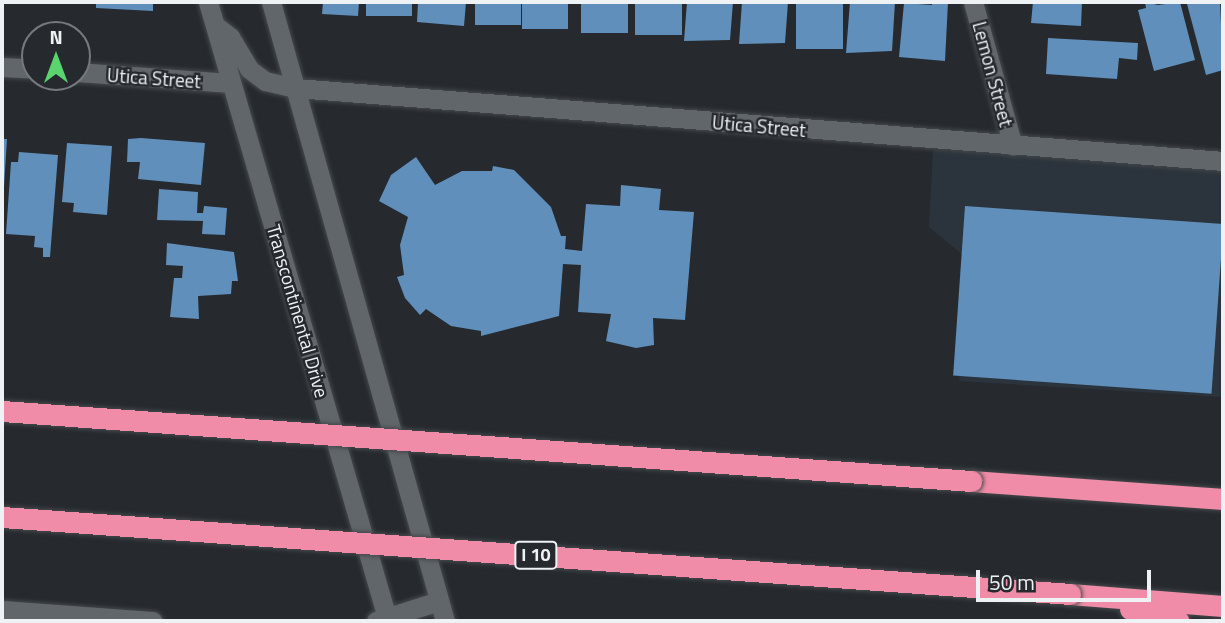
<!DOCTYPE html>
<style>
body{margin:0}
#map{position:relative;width:1225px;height:623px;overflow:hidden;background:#262a2f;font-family:"Titillium Web",sans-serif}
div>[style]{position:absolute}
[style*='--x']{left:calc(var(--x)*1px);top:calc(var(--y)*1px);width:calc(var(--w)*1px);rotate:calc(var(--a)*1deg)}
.built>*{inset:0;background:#2b343c}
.building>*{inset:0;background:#608fbb;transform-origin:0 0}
.roads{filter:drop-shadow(0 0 2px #45494c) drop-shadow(0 0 2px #45494c)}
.minor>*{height:19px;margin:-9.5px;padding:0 9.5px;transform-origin:9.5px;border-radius:9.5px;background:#61666b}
.tertiary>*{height:19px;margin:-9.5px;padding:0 9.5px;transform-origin:9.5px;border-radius:9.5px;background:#61666b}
.motorway>*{height:21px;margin:-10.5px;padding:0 10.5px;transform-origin:10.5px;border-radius:10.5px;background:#f08ca7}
.bridges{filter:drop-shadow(0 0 2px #45494c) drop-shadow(0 0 2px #45494c)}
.motorway-bridge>*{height:21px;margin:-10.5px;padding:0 10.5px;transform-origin:10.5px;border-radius:10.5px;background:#f08ca7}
span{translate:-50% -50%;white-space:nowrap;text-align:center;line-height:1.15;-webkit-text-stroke:5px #262a2f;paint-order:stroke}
.shield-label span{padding:2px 5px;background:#262a2f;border:2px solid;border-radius:5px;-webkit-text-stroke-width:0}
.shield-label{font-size:18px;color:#eff2f5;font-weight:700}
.street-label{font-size:19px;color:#eff2f5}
.frame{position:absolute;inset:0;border:4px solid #eff2f5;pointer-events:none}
.north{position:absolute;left:21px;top:21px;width:70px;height:70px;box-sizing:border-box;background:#262a2f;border:2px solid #767a7e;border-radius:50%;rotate:0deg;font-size:19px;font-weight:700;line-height:28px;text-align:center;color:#eff2f5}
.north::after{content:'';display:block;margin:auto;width:24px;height:32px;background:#5ad56e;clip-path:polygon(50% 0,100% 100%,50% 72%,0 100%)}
.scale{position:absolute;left:976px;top:570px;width:175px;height:32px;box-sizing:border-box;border:4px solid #eff2f5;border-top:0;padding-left:9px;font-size:21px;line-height:24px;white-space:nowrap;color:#eff2f5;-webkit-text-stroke:5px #262a2f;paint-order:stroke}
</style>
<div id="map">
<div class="built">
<div style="clip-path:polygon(933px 149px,1223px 172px,1223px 397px,959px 381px,969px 260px,929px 227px)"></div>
</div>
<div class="building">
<div style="clip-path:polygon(96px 2px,153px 2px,153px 11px,96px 8px)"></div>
<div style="clip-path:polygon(323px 2px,359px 2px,358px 16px,322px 14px)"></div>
<div style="left:366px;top:2px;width:46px;height:14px"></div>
<div style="clip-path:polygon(418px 2px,466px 2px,464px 26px,417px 22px)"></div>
<div style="left:475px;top:2px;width:46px;height:23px"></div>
<div style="left:522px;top:2px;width:46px;height:27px"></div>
<div style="left:581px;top:2px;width:47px;height:31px"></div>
<div style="left:635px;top:2px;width:47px;height:33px"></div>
<div style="clip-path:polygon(687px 2px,733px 2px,730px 40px,684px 41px)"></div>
<div style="clip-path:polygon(742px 2px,788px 2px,785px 43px,739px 44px)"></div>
<div style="left:796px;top:2px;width:47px;height:47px"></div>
<div style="clip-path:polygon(850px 2px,895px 2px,892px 51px,846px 53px)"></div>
<div style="clip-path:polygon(932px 2px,948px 2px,945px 61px,899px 57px,904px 3px,932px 5px)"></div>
<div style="clip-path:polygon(1033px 2px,1082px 2px,1081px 26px,1031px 23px)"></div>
<div style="clip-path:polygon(1145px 2px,1158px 5px,1180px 2px,1195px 60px,1154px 71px,1138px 10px,1146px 8px)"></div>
<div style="clip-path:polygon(1220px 2px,1223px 70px,1206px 75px,1187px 4px)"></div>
<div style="clip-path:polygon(1048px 38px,1138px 43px,1137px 60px,1119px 58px,1117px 79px,1046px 74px)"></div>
<div style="clip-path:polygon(141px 138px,205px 143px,201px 185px,138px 179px,140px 162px,127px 162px,128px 139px)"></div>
<div style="clip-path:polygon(2px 139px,7px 139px,4px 187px,2px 187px)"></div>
<div style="clip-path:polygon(67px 143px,112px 146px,107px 215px,73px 212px,74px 203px,62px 202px)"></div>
<div style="clip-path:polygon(19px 152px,58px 155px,50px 257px,43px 257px,43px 248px,34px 247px,35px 236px,6px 234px,11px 162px,18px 162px)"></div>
<div style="clip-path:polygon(416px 157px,435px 185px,462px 171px,492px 171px,493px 166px,514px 170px,551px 207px,561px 236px,566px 236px,565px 249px,582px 251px,586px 204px,620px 206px,621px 185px,661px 189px,659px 210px,694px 212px,685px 320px,653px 318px,654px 345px,636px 348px,606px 341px,611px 314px,578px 312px,581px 265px,563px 264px,559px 316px,481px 336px,481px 331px,451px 326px,426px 309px,420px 315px,405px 298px,397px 277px,404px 275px,400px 245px,408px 217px,379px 201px,391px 175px)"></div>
<div style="clip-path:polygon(159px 189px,198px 192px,197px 213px,203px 213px,204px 206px,227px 208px,225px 235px,202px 234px,203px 221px,157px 220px)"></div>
<div style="left:965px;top:206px;width:259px;height:170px;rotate:4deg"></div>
<div style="clip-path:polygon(167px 243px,234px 252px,238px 281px,232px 281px,231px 294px,198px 296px,199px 319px,170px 317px,174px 278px,182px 278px,183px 266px,166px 265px)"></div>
</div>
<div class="roads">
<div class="minor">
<div style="--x:973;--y:2;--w:149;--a:74.5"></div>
<div style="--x:2;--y:67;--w:33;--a:3"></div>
<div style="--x:77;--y:72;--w:154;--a:4.1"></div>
<div style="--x:296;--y:88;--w:930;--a:4.5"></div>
<div style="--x:2;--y:610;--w:151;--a:4.2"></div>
<div style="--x:376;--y:621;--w:66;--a:-17.6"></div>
</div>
<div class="tertiary">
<div style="--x:208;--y:2;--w:645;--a:73.79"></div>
<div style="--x:271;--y:2;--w:643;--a:74.3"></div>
<div style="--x:216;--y:26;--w:18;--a:38"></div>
<div style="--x:230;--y:37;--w:37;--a:59"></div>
<div style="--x:249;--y:69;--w:20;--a:37"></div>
<div style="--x:265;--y:81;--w:32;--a:13"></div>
</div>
<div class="motorway">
<div style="--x:971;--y:481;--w:253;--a:4.1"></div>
<div style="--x:1070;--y:594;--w:153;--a:4.5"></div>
<div style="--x:1130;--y:609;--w:50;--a:13.8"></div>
</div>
</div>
<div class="bridges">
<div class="motorway-bridge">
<div style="--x:2;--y:411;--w:972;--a:4.13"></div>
<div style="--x:2;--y:517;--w:1071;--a:4.12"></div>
</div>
</div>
<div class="shield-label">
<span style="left:536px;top:555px">I 10</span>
</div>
<div class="street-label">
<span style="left:993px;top:74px;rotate:75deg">Lemon Street</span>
<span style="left:154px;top:78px;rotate:4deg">Utica Street</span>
<span style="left:759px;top:126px;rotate:5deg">Utica Street</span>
<span style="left:298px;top:311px;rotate:74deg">Transcontinental Drive</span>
</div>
<div class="frame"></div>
<div class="north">N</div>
<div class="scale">50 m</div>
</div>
